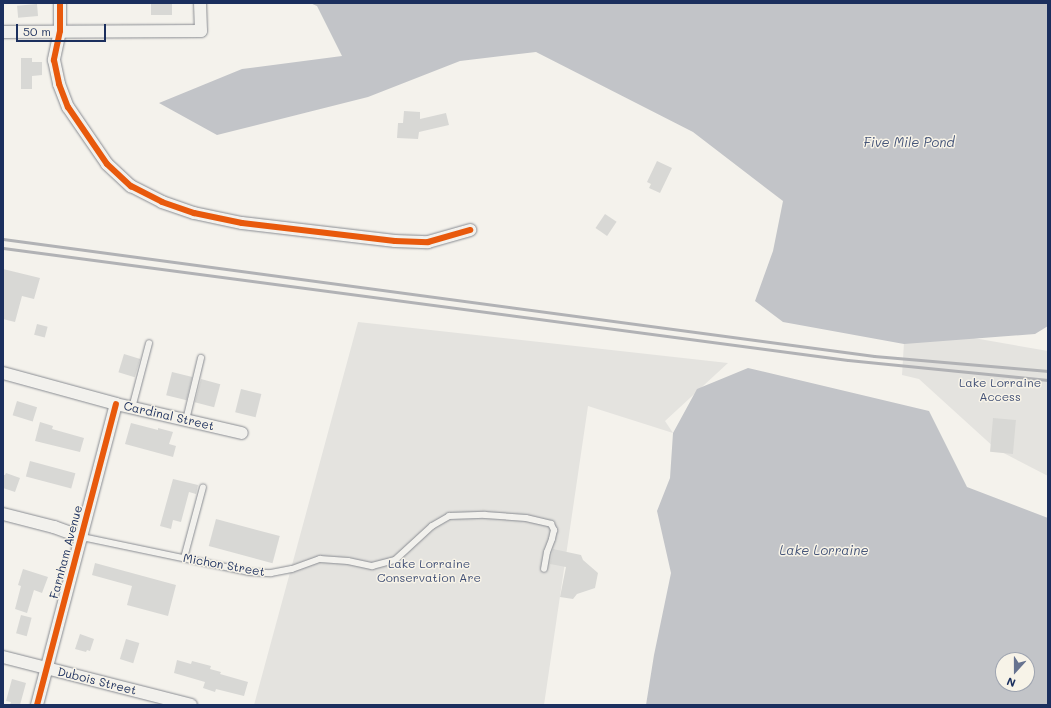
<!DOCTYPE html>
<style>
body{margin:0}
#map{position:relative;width:1051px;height:708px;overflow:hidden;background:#f4f2ec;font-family:Mali,sans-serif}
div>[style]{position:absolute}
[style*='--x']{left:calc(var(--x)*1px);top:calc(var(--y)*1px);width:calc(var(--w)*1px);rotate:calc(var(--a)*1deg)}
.green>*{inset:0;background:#e4e3df}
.water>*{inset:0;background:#c2c4c8}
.building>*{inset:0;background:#d8d8d5;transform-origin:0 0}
.roads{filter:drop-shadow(0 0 1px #898c92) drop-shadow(0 0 1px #898c92)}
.lane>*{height:6px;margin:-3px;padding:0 3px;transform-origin:3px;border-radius:3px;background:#f2f1ed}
.street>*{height:12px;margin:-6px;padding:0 6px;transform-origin:6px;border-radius:6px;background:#f2f1ed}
.rail>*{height:3px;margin:-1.5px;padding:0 1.5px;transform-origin:1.5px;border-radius:1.5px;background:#b1b2b5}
.cycleway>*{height:6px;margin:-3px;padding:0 3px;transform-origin:3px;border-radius:3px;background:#e8590c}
span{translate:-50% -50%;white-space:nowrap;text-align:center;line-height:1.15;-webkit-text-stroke:3px #f7f3e8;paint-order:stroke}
.park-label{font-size:12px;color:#415076}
.street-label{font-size:12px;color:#1b2f5e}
.water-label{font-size:13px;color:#465679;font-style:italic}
.frame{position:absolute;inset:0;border:4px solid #1b2f5e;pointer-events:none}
.north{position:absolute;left:995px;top:652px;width:40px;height:40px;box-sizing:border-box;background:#f7f3e8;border:1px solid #9fa5b1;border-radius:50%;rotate:201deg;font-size:11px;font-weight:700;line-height:16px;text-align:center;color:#1b2f5e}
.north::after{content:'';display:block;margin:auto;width:14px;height:18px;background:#677390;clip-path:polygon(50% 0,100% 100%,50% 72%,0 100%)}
.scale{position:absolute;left:16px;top:24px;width:90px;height:18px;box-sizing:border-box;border:2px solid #1b2f5e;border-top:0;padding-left:5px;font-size:12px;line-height:14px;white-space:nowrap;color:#1b2f5e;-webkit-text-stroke:3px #f7f3e8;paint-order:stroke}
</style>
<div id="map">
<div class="green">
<div style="clip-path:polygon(358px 322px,728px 363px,665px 421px,673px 433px,588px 406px,544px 705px,254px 705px)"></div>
<div style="clip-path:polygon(905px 326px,1048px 351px,1048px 476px,996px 449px,919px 379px,902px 375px)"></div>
</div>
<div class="water">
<div style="clip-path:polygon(310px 3px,1048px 3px,1048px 326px,1035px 334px,904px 344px,783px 322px,755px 301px,773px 251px,783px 201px,693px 132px,536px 52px,460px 61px,368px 97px,217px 135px,159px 103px,242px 69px,342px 56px,317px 6px)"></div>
<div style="clip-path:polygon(evenodd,748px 368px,929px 411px,967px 487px,1048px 518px,1048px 705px,646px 705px,654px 655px,671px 573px,657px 511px,670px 478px,673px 433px,697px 389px,748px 368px,1003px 660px,1027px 660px,1027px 684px,1003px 684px,1003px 660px)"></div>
</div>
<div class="building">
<div style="left:151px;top:3px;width:21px;height:12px"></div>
<div style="left:37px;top:4px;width:12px;height:20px;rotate:85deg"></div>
<div style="clip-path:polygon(21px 58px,32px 58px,32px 62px,42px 62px,42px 75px,32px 76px,32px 89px,21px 89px)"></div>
<div style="clip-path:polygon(404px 111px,420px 112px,420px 119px,446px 113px,449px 125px,419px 132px,418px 139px,397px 138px,398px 123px,403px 123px)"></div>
<div style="clip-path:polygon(657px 161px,672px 168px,660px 193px,649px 188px,651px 184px,647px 182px)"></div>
<div style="left:605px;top:214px;width:14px;height:17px;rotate:34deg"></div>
<div style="clip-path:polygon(3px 269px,40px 278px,34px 299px,22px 296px,15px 322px,3px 319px)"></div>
<div style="left:37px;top:324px;width:11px;height:11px;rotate:15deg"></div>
<div style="left:124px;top:354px;width:17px;height:19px;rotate:17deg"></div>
<div style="left:172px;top:372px;width:21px;height:24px;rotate:14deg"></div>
<div style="left:201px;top:379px;width:20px;height:24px;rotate:15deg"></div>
<div style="left:241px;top:389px;width:21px;height:24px;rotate:14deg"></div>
<div style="left:17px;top:401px;width:21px;height:15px;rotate:17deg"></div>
<div style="left:993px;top:418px;width:23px;height:34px;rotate:5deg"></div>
<div style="clip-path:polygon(40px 422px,53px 426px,52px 429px,84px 438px,80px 452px,35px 441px)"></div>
<div style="clip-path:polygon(131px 423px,158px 430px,158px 428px,173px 432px,169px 444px,176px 446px,173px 457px,125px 444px)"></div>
<div style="left:30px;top:461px;width:47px;height:16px;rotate:15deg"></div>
<div style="clip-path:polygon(6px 473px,20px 478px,15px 492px,3px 488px,3px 475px,5px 475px)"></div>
<div style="clip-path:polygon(173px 479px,198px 485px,196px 494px,189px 492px,181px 522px,173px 520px,171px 529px,160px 526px)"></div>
<div style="left:216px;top:519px;width:66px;height:28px;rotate:15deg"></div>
<div style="clip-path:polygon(553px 549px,581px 555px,583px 560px,598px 573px,595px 588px,577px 594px,573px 599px,560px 597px,566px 567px,550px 564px)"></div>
<div style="clip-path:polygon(95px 563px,176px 585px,168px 616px,127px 605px,132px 586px,92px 575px)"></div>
<div style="clip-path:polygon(23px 569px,48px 577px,42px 593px,34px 590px,27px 613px,15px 609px,21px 586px,18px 585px)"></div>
<div style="left:21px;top:615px;width:11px;height:19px;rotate:15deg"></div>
<div style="clip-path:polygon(80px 634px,94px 639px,90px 651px,87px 650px,86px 652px,75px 649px)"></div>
<div style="left:126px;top:639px;width:14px;height:21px;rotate:17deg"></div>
<div style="clip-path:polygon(177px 660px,191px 664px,192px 661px,211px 666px,210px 669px,221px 672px,220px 674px,248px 682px,244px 696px,216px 689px,215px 692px,203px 688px,205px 682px,174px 673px)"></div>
<div style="clip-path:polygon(12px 679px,26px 683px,20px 705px,10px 705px,11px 702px,6px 701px)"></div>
</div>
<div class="roads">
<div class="lane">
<div style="--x:132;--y:408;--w:67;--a:-75.3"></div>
<div style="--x:186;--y:420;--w:64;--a:-76.4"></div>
<div style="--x:82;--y:537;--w:171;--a:11.8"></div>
<div style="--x:249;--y:572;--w:22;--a:3"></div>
<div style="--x:271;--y:573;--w:21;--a:-11"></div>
<div style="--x:292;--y:569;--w:30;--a:-20"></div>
<div style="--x:320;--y:559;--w:28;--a:4"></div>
<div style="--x:348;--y:561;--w:25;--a:12"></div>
<div style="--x:372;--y:566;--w:24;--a:-15"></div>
<div style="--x:395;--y:560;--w:50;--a:-42.6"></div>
<div style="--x:432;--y:526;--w:20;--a:-30"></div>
<div style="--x:449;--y:516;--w:36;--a:-2"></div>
<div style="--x:485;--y:515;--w:41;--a:4.2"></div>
<div style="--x:526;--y:518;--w:26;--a:13"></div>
<div style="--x:551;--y:524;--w:7;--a:63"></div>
<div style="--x:554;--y:530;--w:9;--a:103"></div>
<div style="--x:552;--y:539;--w:14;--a:111"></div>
<div style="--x:547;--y:552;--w:17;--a:100"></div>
<div style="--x:184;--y:558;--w:73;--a:-75"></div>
</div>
<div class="street">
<div style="--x:60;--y:3;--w:28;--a:90"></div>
<div style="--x:60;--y:31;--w:30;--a:102"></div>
<div style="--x:54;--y:60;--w:25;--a:78"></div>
<div style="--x:59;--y:84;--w:25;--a:69"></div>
<div style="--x:68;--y:107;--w:69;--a:55.6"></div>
<div style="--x:107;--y:164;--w:33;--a:43"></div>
<div style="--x:131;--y:186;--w:35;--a:27"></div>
<div style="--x:162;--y:202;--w:34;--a:19"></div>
<div style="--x:194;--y:213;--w:49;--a:11.8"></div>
<div style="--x:242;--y:223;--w:154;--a:6.7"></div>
<div style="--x:395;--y:241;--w:33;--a:2"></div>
<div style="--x:428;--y:242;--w:44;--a:-15.9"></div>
<div style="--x:3;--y:32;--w:198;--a:-0.3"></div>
<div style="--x:201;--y:31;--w:28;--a:-92"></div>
<div style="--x:3;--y:373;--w:117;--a:15.3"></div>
<div style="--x:116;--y:404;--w:129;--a:13"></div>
<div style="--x:3;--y:514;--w:53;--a:14.3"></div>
<div style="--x:54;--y:527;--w:30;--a:20"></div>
<div style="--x:3;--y:657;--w:194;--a:14.3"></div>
<div style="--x:37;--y:705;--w:311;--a:-75.3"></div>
</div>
</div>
<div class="rail">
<div style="--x:3;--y:239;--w:879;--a:7.65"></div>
<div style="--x:874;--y:356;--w:175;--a:4.9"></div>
<div style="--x:3;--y:248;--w:852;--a:7.55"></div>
<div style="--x:848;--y:360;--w:201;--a:5.7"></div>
</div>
<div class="cycleway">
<div style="--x:60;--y:3;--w:28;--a:90"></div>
<div style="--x:60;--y:31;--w:30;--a:102"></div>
<div style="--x:54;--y:60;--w:25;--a:78"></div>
<div style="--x:59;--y:84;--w:25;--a:69"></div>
<div style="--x:68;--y:107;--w:69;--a:55.6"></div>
<div style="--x:107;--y:164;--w:33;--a:43"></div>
<div style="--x:131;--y:186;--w:35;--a:27"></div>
<div style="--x:162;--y:202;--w:34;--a:19"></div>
<div style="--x:194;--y:213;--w:49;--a:11.8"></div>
<div style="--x:242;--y:223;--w:154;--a:6.7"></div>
<div style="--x:395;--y:241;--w:33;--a:2"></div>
<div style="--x:428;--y:242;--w:44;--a:-15.9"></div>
<div style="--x:37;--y:705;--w:311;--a:-75.3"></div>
</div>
<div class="park-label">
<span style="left:1000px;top:390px">Lake Lorraine<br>Access</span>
<span style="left:429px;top:571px">Lake Lorraine<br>Conservation Are</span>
</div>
<div class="street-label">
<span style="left:169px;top:416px;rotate:13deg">Cardinal Street</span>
<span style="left:66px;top:552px;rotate:-75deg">Farnham Avenue</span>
<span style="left:224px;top:565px;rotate:10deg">Michon Street</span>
<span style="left:97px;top:681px;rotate:14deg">Dubois Street</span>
</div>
<div class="water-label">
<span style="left:909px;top:142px">Five Mile Pond</span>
<span style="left:824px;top:550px">Lake Lorraine</span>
</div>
<div class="frame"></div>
<div class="north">N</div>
<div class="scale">50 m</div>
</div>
